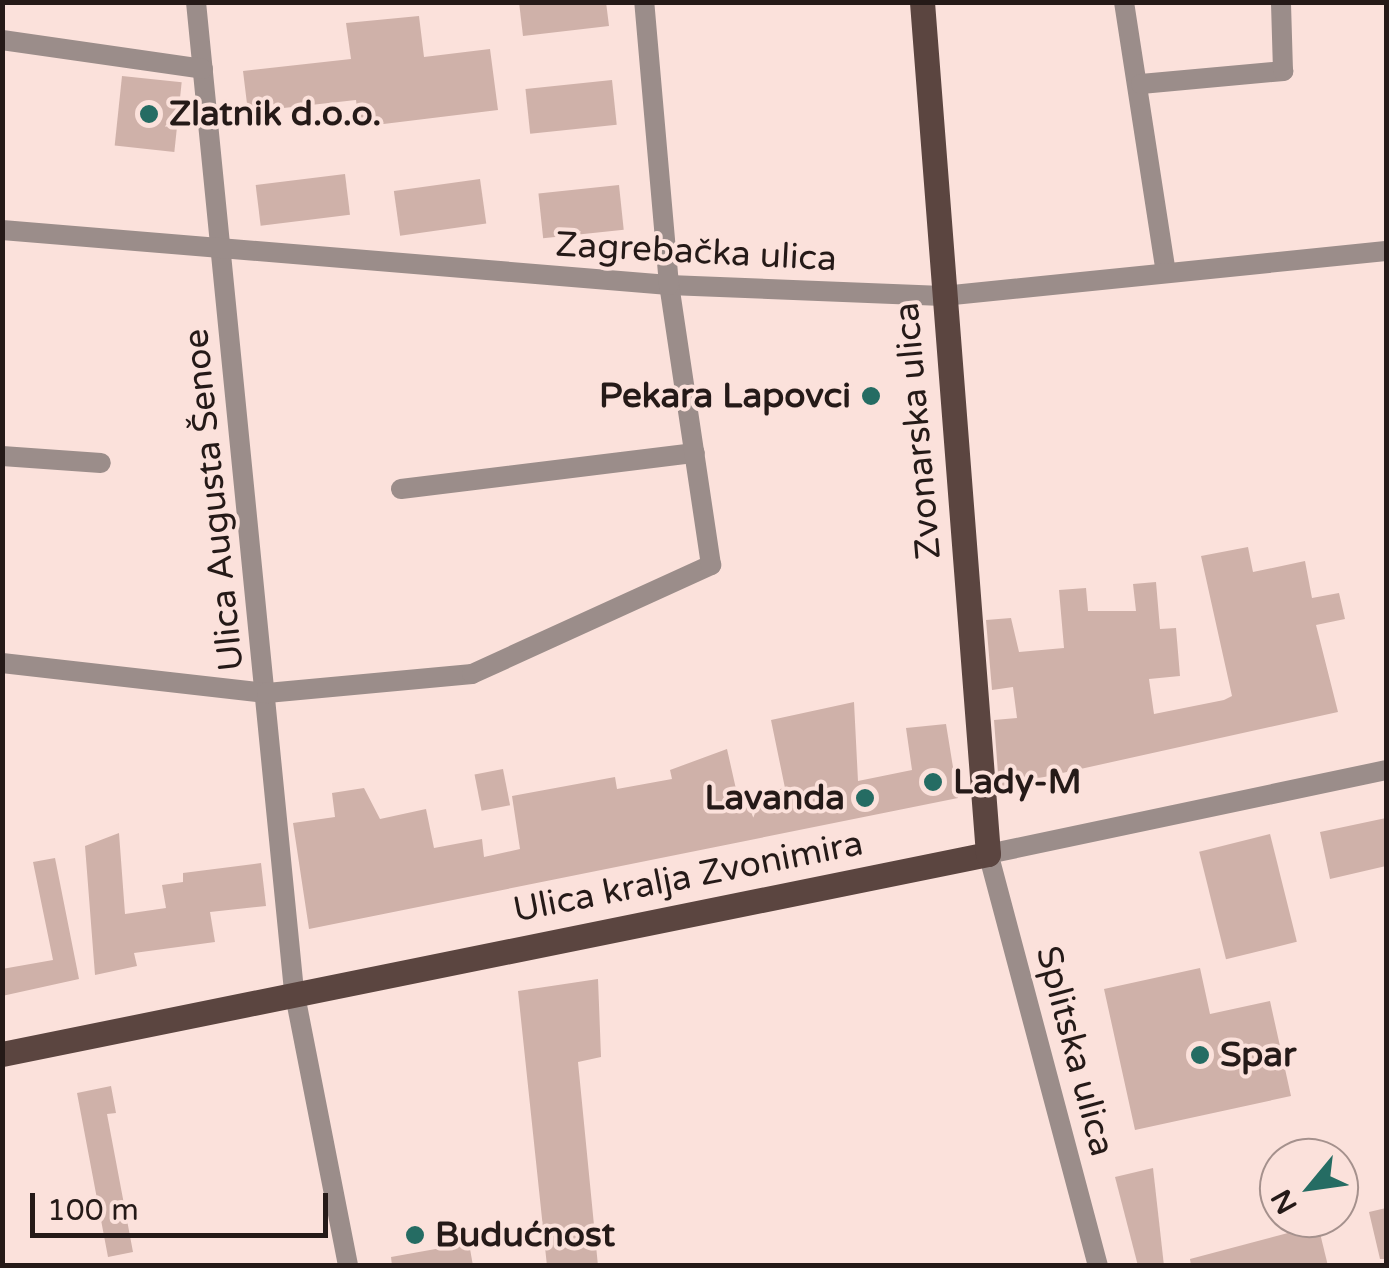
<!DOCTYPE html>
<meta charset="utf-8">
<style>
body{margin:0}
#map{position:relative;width:1389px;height:1268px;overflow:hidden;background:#fbe1db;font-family:"Varela Round",sans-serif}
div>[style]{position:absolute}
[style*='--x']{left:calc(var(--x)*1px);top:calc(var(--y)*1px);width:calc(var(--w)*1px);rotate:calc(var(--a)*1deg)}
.building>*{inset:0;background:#cfb1a9;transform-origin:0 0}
.minor>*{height:20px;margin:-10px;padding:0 10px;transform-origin:10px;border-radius:10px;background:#9b8d8a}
.major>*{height:25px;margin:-12.5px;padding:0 12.5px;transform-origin:12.5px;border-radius:12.5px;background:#5b4540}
.dots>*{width:28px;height:28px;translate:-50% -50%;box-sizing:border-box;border:5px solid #fbe1db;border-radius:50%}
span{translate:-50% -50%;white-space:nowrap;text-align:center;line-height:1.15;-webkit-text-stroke:8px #fbe1db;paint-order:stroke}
.poi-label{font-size:35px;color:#251a18;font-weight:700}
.left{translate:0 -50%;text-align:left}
.right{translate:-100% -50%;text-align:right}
.street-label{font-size:35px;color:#251a18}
.frame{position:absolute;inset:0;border:5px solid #251a18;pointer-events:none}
.north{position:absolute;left:1259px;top:1138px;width:100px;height:100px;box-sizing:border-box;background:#fbe1db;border:2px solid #a5918d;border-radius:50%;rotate:241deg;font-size:28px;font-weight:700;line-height:40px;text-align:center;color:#251a18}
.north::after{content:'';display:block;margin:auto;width:35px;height:45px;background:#256c63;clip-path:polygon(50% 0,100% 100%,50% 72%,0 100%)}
.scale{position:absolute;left:30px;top:1193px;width:298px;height:45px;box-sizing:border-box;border:5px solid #251a18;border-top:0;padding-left:12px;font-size:30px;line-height:35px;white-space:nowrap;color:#251a18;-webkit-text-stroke:8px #fbe1db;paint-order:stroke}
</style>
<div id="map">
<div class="building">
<div style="clip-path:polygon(519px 2px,606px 2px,609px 26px,523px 36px)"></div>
<div style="clip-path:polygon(419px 16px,424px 57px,490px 49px,498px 110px,359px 127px,356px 100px,248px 112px,243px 71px,351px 59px,346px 23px)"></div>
<div style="left:122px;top:76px;width:60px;height:70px;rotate:6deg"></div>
<div style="left:612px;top:80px;width:45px;height:87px;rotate:84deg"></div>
<div style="left:345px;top:174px;width:41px;height:90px;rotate:83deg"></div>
<div style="left:480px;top:179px;width:45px;height:87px;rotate:82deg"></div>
<div style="left:619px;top:185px;width:45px;height:81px;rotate:84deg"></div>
<div style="clip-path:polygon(1248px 547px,1253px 572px,1305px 561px,1312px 598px,1339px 593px,1345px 619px,1316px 625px,1338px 712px,999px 787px,994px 720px,1017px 718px,1013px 687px,992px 690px,986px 620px,1011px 618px,1019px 652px,1064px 648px,1059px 590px,1086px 588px,1088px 611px,1136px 611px,1133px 584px,1156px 582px,1160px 629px,1176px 628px,1180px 676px,1149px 679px,1154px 714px,1224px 700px,1232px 696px,1201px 556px)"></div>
<div style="clip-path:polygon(854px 702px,858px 781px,912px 770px,906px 728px,946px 724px,958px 798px,309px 929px,293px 823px,335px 817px,332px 793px,364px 788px,380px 819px,426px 809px,434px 848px,482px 839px,484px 857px,520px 849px,512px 796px,615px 777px,617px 789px,672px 779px,670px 770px,727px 749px,738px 798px,785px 788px,771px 720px)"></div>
<div style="left:503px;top:769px;width:37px;height:29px;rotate:79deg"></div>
<div style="clip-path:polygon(1386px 818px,1386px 866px,1330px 879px,1320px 832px)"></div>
<div style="clip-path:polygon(119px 833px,125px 914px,166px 908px,162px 885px,183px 882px,183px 873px,261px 863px,266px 906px,210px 912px,215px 942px,134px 953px,137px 966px,95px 975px,85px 846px)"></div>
<div style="left:1270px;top:834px;width:111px;height:73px;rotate:76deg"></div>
<div style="clip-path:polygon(55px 858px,79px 979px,2px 996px,2px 969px,53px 960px,33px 862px)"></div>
<div style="clip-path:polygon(1200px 968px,1210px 1014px,1270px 1001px,1291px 1096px,1135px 1130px,1104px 989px)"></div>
<div style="clip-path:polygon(598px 979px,601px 1057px,578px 1062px,598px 1266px,547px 1266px,518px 991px)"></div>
<div style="clip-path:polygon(111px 1086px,116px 1113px,107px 1114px,133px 1252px,108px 1257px,77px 1093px)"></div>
<div style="clip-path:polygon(1153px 1168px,1164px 1266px,1138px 1266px,1115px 1177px)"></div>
<div style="clip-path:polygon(1386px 1208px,1386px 1259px,1380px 1259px,1369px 1212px)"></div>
<div style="clip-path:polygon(1318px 1225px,1328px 1266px,1191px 1266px,1190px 1259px)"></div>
<div style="clip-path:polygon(469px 1243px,473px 1266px,392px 1266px,391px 1257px)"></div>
</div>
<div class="minor">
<div style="--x:196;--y:2;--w:993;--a:84.34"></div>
<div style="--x:294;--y:990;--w:281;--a:78.9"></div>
<div style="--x:1124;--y:2;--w:274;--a:81.2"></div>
<div style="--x:2;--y:40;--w:203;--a:8.2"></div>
<div style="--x:1141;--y:84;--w:143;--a:-5.2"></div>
<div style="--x:1283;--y:71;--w:69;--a:-91.7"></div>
<div style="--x:2;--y:230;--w:669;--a:4.71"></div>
<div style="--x:669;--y:285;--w:274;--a:2.3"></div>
<div style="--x:943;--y:296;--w:445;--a:-5.8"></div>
<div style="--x:2;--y:456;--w:99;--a:4"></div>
<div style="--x:401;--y:489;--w:296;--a:-7"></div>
<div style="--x:2;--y:663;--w:267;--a:6.5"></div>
<div style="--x:267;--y:693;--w:206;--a:-5.3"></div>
<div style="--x:472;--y:674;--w:263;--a:-24.5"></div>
<div style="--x:711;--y:565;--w:283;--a:-98.5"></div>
<div style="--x:669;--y:285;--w:284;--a:-95"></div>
<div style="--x:1098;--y:1266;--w:426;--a:-104.9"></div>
<div style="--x:988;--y:854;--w:407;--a:-11.9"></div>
</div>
<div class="major">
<div style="--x:2;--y:1054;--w:1006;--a:-11.47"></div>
<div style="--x:988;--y:854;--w:855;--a:-94.43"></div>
</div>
<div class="dots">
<div style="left:149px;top:114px;background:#256c63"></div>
<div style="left:871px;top:396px;background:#256c63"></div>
<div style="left:933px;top:782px;background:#256c63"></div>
<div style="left:865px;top:798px;background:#256c63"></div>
<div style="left:1200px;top:1055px;background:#256c63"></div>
<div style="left:415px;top:1235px;background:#256c63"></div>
</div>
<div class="poi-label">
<span class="left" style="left:169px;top:114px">Zlatnik d.o.o.</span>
<span class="right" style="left:851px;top:396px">Pekara Lapovci</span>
<span class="left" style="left:953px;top:782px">Lady-M</span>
<span class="right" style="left:845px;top:798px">Lavanda</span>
<span class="left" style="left:1220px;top:1055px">Spar</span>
<span class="left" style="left:435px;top:1235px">Budućnost</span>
</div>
<div class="street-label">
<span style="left:696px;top:252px;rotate:3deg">Zagrebačka ulica</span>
<span style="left:918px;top:431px;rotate:-95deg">Zvonarska ulica</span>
<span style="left:214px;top:500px;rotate:-96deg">Ulica Augusta Šenoe</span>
<span style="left:688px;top:877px;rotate:-11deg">Ulica kralja Zvonimira</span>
<span style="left:1075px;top:1051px;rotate:75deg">Splitska ulica</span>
</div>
<div class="frame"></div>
<div class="north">N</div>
<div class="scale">100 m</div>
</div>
